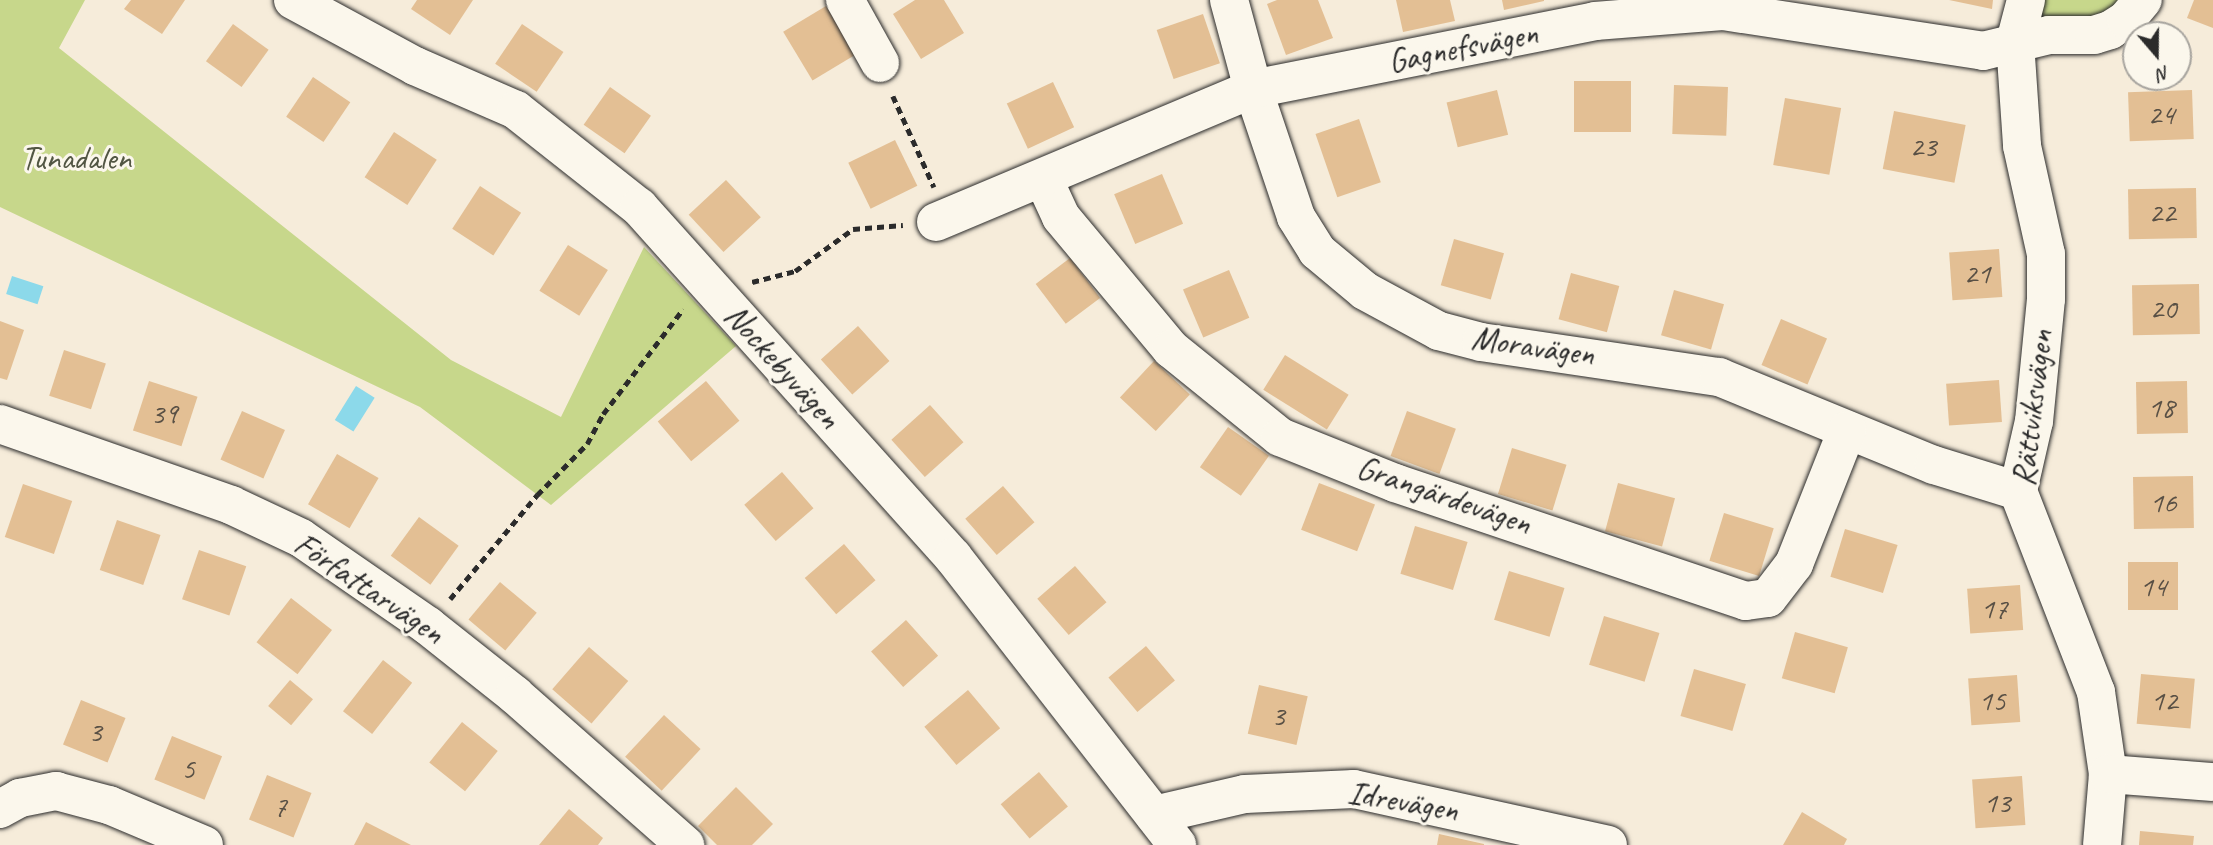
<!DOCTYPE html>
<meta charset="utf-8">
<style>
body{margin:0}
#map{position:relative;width:2213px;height:845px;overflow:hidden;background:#f6ecda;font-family:Caveat,sans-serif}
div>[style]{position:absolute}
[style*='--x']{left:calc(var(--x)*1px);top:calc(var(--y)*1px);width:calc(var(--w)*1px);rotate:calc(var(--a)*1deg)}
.green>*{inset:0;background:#c7d78b}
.water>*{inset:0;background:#8cd9ea;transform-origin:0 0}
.building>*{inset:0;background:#e3bf94;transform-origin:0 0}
.path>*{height:4.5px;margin-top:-2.25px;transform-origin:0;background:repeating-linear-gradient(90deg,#2b2b2b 0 7px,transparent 0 12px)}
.roads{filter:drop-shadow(0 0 2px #2b2b2b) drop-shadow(0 0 2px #2b2b2b)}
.minor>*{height:38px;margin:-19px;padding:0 19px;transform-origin:19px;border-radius:19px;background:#fbf7ec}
span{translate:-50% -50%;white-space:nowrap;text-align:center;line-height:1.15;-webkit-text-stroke:6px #fbf7ec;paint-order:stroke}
.number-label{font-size:30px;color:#595045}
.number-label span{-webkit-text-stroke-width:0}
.street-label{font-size:33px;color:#2b2b2b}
.park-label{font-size:33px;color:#525643}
.north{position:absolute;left:2122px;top:21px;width:70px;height:70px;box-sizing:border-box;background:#fbf7ec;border:2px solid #a8a59f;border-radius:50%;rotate:160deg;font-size:19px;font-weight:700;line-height:28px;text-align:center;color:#2b2b2b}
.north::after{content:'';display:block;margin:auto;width:24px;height:32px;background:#2b2b2b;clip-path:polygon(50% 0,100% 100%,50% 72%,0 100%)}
</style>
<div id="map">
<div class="green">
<div style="clip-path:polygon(0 0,85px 0,59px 48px,451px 360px,561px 417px,644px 247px,736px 346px,551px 505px,420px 407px,0 207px)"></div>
<div style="clip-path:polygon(2040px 0,2125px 0,2105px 17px,2042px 17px,2037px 11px)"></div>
</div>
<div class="water">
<div style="left:12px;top:276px;width:33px;height:19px;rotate:18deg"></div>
<div style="left:356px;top:386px;width:22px;height:40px;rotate:32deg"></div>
</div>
<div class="building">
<div style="clip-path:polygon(131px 0,185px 0,162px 34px,124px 9px)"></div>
<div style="clip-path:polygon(417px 0,473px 0,450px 35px,411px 9px)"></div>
<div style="clip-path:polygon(915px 0,944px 0,964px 33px,921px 59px,893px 14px)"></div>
<div style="clip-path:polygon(1277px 0,1318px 0,1333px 38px,1286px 55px,1267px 4px)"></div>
<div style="clip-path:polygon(1396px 0,1450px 0,1455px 21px,1403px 32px)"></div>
<div style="clip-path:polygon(1502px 0,1544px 0,1544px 1px,1504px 10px)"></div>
<div style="clip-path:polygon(1949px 0,1993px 0,1992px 9px)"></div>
<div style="clip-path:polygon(2194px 0,2213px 0,2213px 28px,2187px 18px)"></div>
<div style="left:826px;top:6px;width:57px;height:50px;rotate:59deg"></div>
<div style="left:1203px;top:14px;width:52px;height:49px;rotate:71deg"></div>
<div style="left:233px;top:24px;width:44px;height:46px;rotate:36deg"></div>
<div style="left:522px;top:24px;width:50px;height:48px;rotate:34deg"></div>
<div style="left:313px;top:77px;width:45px;height:48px;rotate:34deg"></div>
<div style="left:1574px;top:81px;width:57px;height:51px"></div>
<div style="left:1053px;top:82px;width:50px;height:51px;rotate:65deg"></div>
<div style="left:1674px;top:85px;width:54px;height:49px;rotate:2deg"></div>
<div style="left:610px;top:87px;width:50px;height:46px;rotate:35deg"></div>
<div style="left:1497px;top:90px;width:46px;height:52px;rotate:76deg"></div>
<div style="left:2192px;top:90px;width:49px;height:64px;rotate:88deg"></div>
<div style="left:1785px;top:98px;width:57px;height:68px;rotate:10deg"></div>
<div style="left:1894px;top:111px;width:73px;height:59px;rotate:11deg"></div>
<div style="left:1359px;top:119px;width:67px;height:46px;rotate:71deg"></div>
<div style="left:394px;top:132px;width:51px;height:54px;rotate:33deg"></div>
<div style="left:895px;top:140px;width:51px;height:52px;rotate:64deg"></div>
<div style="left:1162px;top:174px;width:54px;height:52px;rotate:67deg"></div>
<div style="left:726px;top:180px;width:51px;height:51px;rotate:47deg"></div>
<div style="left:480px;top:186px;width:49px;height:51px;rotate:33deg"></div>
<div style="left:2196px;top:188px;width:50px;height:68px;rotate:89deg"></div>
<div style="left:1454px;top:239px;width:52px;height:48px;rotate:16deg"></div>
<div style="left:568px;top:245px;width:47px;height:54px;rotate:32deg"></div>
<div style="left:1999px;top:249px;width:48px;height:50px;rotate:86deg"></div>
<div style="left:1070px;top:258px;width:50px;height:43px;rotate:53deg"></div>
<div style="left:1229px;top:270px;width:52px;height:50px;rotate:67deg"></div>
<div style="left:1571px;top:273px;width:50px;height:48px;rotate:15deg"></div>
<div style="left:2199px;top:284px;width:50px;height:67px;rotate:89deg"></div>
<div style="left:1674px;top:290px;width:52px;height:47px;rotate:16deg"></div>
<div style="left:1781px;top:319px;width:50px;height:50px;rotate:23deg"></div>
<div style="clip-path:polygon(0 321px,24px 330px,7px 380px,0 378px)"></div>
<div style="left:858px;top:326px;width:47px;height:50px;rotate:48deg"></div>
<div style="left:64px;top:350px;width:44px;height:48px;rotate:18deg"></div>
<div style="left:1285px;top:355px;width:75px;height:41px;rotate:32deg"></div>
<div style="left:1154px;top:361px;width:49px;height:50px;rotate:43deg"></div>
<div style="left:1999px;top:380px;width:42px;height:53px;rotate:86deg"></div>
<div style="left:149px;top:381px;width:51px;height:52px;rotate:18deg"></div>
<div style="left:706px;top:381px;width:52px;height:63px;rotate:50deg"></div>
<div style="left:2187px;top:381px;width:52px;height:51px;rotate:89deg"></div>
<div style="left:930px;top:405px;width:50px;height:52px;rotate:48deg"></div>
<div style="left:242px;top:411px;width:47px;height:53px;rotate:24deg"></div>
<div style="left:1407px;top:411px;width:52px;height:48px;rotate:20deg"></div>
<div style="left:1228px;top:427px;width:50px;height:49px;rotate:35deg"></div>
<div style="left:1512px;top:448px;width:57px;height:48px;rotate:17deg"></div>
<div style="left:337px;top:454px;width:48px;height:58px;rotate:30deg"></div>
<div style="left:782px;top:472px;width:48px;height:50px;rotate:49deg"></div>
<div style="left:2193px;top:476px;width:52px;height:60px;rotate:89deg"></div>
<div style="left:1319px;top:483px;width:60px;height:50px;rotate:21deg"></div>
<div style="left:1618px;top:483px;width:59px;height:50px;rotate:15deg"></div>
<div style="left:23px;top:484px;width:52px;height:56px;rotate:19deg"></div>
<div style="left:1003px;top:486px;width:48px;height:50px;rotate:49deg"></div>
<div style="left:1724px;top:513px;width:52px;height:50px;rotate:17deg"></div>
<div style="left:419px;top:517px;width:49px;height:48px;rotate:36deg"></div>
<div style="left:117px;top:520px;width:46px;height:53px;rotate:19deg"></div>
<div style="left:1415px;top:526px;width:55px;height:50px;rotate:17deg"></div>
<div style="left:1845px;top:529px;width:55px;height:50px;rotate:17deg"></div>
<div style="left:844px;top:544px;width:48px;height:52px;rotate:49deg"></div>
<div style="left:199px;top:550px;width:50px;height:52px;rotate:19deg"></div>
<div style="left:2128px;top:562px;width:50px;height:48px"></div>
<div style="left:1075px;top:566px;width:48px;height:50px;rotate:49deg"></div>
<div style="left:1509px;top:571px;width:58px;height:51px;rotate:17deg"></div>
<div style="left:500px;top:582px;width:48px;height:49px;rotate:40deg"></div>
<div style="left:2020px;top:585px;width:45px;height:53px;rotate:86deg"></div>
<div style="left:291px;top:598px;width:52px;height:56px;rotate:38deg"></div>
<div style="left:1604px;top:616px;width:58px;height:51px;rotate:17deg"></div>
<div style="left:906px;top:620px;width:48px;height:47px;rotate:48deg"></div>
<div style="left:1795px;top:632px;width:55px;height:48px;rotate:16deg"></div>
<div style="left:1146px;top:646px;width:45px;height:49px;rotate:50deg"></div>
<div style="left:589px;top:647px;width:52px;height:56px;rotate:41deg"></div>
<div style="left:383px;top:660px;width:37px;height:65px;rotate:38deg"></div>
<div style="left:1694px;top:669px;width:54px;height:49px;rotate:16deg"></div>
<div style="left:2141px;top:674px;width:54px;height:50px;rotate:5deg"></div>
<div style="left:2017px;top:675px;width:47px;height:49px;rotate:86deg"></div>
<div style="left:290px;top:680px;width:30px;height:34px;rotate:40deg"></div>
<div style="left:1259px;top:685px;width:50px;height:50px;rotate:13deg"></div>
<div style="left:968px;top:690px;width:50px;height:57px;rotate:50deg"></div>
<div style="left:81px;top:700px;width:48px;height:48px;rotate:22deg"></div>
<div style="left:664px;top:715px;width:50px;height:57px;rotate:43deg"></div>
<div style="left:462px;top:722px;width:46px;height:52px;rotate:39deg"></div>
<div style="left:172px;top:736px;width:54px;height:47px;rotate:22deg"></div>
<div style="left:1039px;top:772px;width:45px;height:50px;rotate:50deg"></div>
<div style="left:267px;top:775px;width:48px;height:48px;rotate:22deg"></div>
<div style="left:2022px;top:776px;width:49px;height:50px;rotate:86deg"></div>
<div style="clip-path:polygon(736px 787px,773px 824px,752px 845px,717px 845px,698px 826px)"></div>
<div style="clip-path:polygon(569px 809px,603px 838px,598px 845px,539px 845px)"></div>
<div style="clip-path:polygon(1802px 812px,1847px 839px,1844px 845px,1783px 845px)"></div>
<div style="clip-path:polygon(366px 822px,411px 845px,354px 845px)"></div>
<div style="clip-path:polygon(2140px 831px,2194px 836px,2193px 845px,2139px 845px)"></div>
<div style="clip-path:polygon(1439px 834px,1484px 844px,1484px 845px,1437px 845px)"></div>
</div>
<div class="path">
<div style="--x:893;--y:96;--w:100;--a:65.7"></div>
<div style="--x:752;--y:282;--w:44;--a:-14.3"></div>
<div style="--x:795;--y:271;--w:72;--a:-35.9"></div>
<div style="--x:853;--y:229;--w:50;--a:-4.6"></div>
<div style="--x:450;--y:599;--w:136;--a:-50.1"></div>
<div style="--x:537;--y:495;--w:71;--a:-45.6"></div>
<div style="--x:587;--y:444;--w:34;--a:-62"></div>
<div style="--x:603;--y:414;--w:132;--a:-52.7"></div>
</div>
<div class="roads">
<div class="minor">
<div style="--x:293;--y:0;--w:139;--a:28.4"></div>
<div style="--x:415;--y:66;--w:110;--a:23.5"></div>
<div style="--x:516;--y:110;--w:157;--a:38.3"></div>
<div style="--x:639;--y:207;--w:470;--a:48.1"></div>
<div style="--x:953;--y:557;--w:365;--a:52.1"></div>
<div style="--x:845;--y:0;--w:72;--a:60.9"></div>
<div style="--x:1229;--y:0;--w:92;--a:74.9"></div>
<div style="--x:1253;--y:89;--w:135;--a:71.4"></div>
<div style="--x:1296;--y:217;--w:40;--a:58"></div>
<div style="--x:1317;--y:251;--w:62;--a:39.8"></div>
<div style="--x:1365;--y:291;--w:84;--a:28.4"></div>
<div style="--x:1439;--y:331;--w:43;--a:14.7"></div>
<div style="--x:1481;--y:342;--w:241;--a:8.4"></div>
<div style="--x:1719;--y:377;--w:232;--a:22.3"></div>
<div style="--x:1934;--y:465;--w:88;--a:17.2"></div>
<div style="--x:2026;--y:0;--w:43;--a:104.7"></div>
<div style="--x:2015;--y:42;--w:104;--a:86.1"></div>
<div style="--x:2022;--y:146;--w:111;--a:77.5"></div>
<div style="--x:2046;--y:254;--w:45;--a:90"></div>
<div style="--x:2046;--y:299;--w:123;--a:95.6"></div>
<div style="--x:2034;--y:421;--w:72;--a:102.9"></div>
<div style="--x:2018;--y:491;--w:216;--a:68.8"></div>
<div style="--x:2096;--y:692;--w:83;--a:81.7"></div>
<div style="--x:2108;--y:774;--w:71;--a:94.8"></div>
<div style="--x:1043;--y:178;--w:43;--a:65.2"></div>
<div style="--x:1061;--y:217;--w:172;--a:50.2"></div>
<div style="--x:1171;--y:349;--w:140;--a:38.9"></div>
<div style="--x:1280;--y:437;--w:124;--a:21.8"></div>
<div style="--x:1395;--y:483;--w:370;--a:18.6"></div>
<div style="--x:1746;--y:601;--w:22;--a:-8"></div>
<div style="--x:1768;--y:598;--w:43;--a:-52.6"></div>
<div style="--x:1794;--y:564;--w:144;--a:-68.4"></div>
<div style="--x:936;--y:222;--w:344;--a:-22.8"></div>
<div style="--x:1253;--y:89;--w:349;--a:-11.2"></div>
<div style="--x:1595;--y:21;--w:128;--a:-4.5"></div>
<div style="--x:1723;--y:11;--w:263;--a:8.7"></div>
<div style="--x:1983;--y:51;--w:68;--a:-13.6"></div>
<div style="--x:2049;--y:35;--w:45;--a:0"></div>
<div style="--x:2094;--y:35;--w:17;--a:-17"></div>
<div style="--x:2110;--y:30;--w:19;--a:-32"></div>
<div style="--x:2126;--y:20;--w:26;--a:-50"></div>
<div style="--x:0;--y:424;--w:245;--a:19.3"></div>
<div style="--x:231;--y:505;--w:77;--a:25.2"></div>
<div style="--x:301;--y:538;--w:155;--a:34.7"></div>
<div style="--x:428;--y:626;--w:111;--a:38.4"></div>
<div style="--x:515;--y:695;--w:227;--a:41.4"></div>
<div style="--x:2108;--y:774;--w:105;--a:4.4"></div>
<div style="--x:0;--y:809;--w:23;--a:-29"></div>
<div style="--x:20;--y:798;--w:37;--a:-11"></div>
<div style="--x:56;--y:791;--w:55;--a:14.8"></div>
<div style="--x:109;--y:805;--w:103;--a:22.8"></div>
<div style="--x:1154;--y:815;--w:93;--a:-13"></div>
<div style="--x:1245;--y:794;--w:109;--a:-2.6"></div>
<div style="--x:1354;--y:789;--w:260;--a:12.4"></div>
</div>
</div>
<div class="number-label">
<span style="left:2161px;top:114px">24</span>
<span style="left:1923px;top:146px">23</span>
<span style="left:2162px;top:212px">22</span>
<span style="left:1977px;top:273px">21</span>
<span style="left:2163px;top:308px">20</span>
<span style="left:2161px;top:407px">18</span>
<span style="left:164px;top:413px">39</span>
<span style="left:2163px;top:502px">16</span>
<span style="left:2153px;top:586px">14</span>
<span style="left:1994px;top:608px">17</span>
<span style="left:1992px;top:700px">15</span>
<span style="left:2164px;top:700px">12</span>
<span style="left:1278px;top:715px">3</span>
<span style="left:95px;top:731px">3</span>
<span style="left:188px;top:768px">5</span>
<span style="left:1997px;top:802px">13</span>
<span style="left:280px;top:806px">7</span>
</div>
<div class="street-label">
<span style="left:1463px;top:48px;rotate:-11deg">Gagnefsvägen</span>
<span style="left:1533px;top:347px;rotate:8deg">Moravägen</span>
<span style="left:782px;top:367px;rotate:48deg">Nockebyvägen</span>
<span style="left:2033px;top:408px;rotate:-83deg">Rättviksvägen</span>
<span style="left:1444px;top:496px;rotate:19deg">Grangärdevägen</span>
<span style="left:369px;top:589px;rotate:34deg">Författarvägen</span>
<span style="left:1403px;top:802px;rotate:10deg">Idrevägen</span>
</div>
<div class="park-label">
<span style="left:76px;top:159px">Tunadalen</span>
</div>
<div class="north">N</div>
</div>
